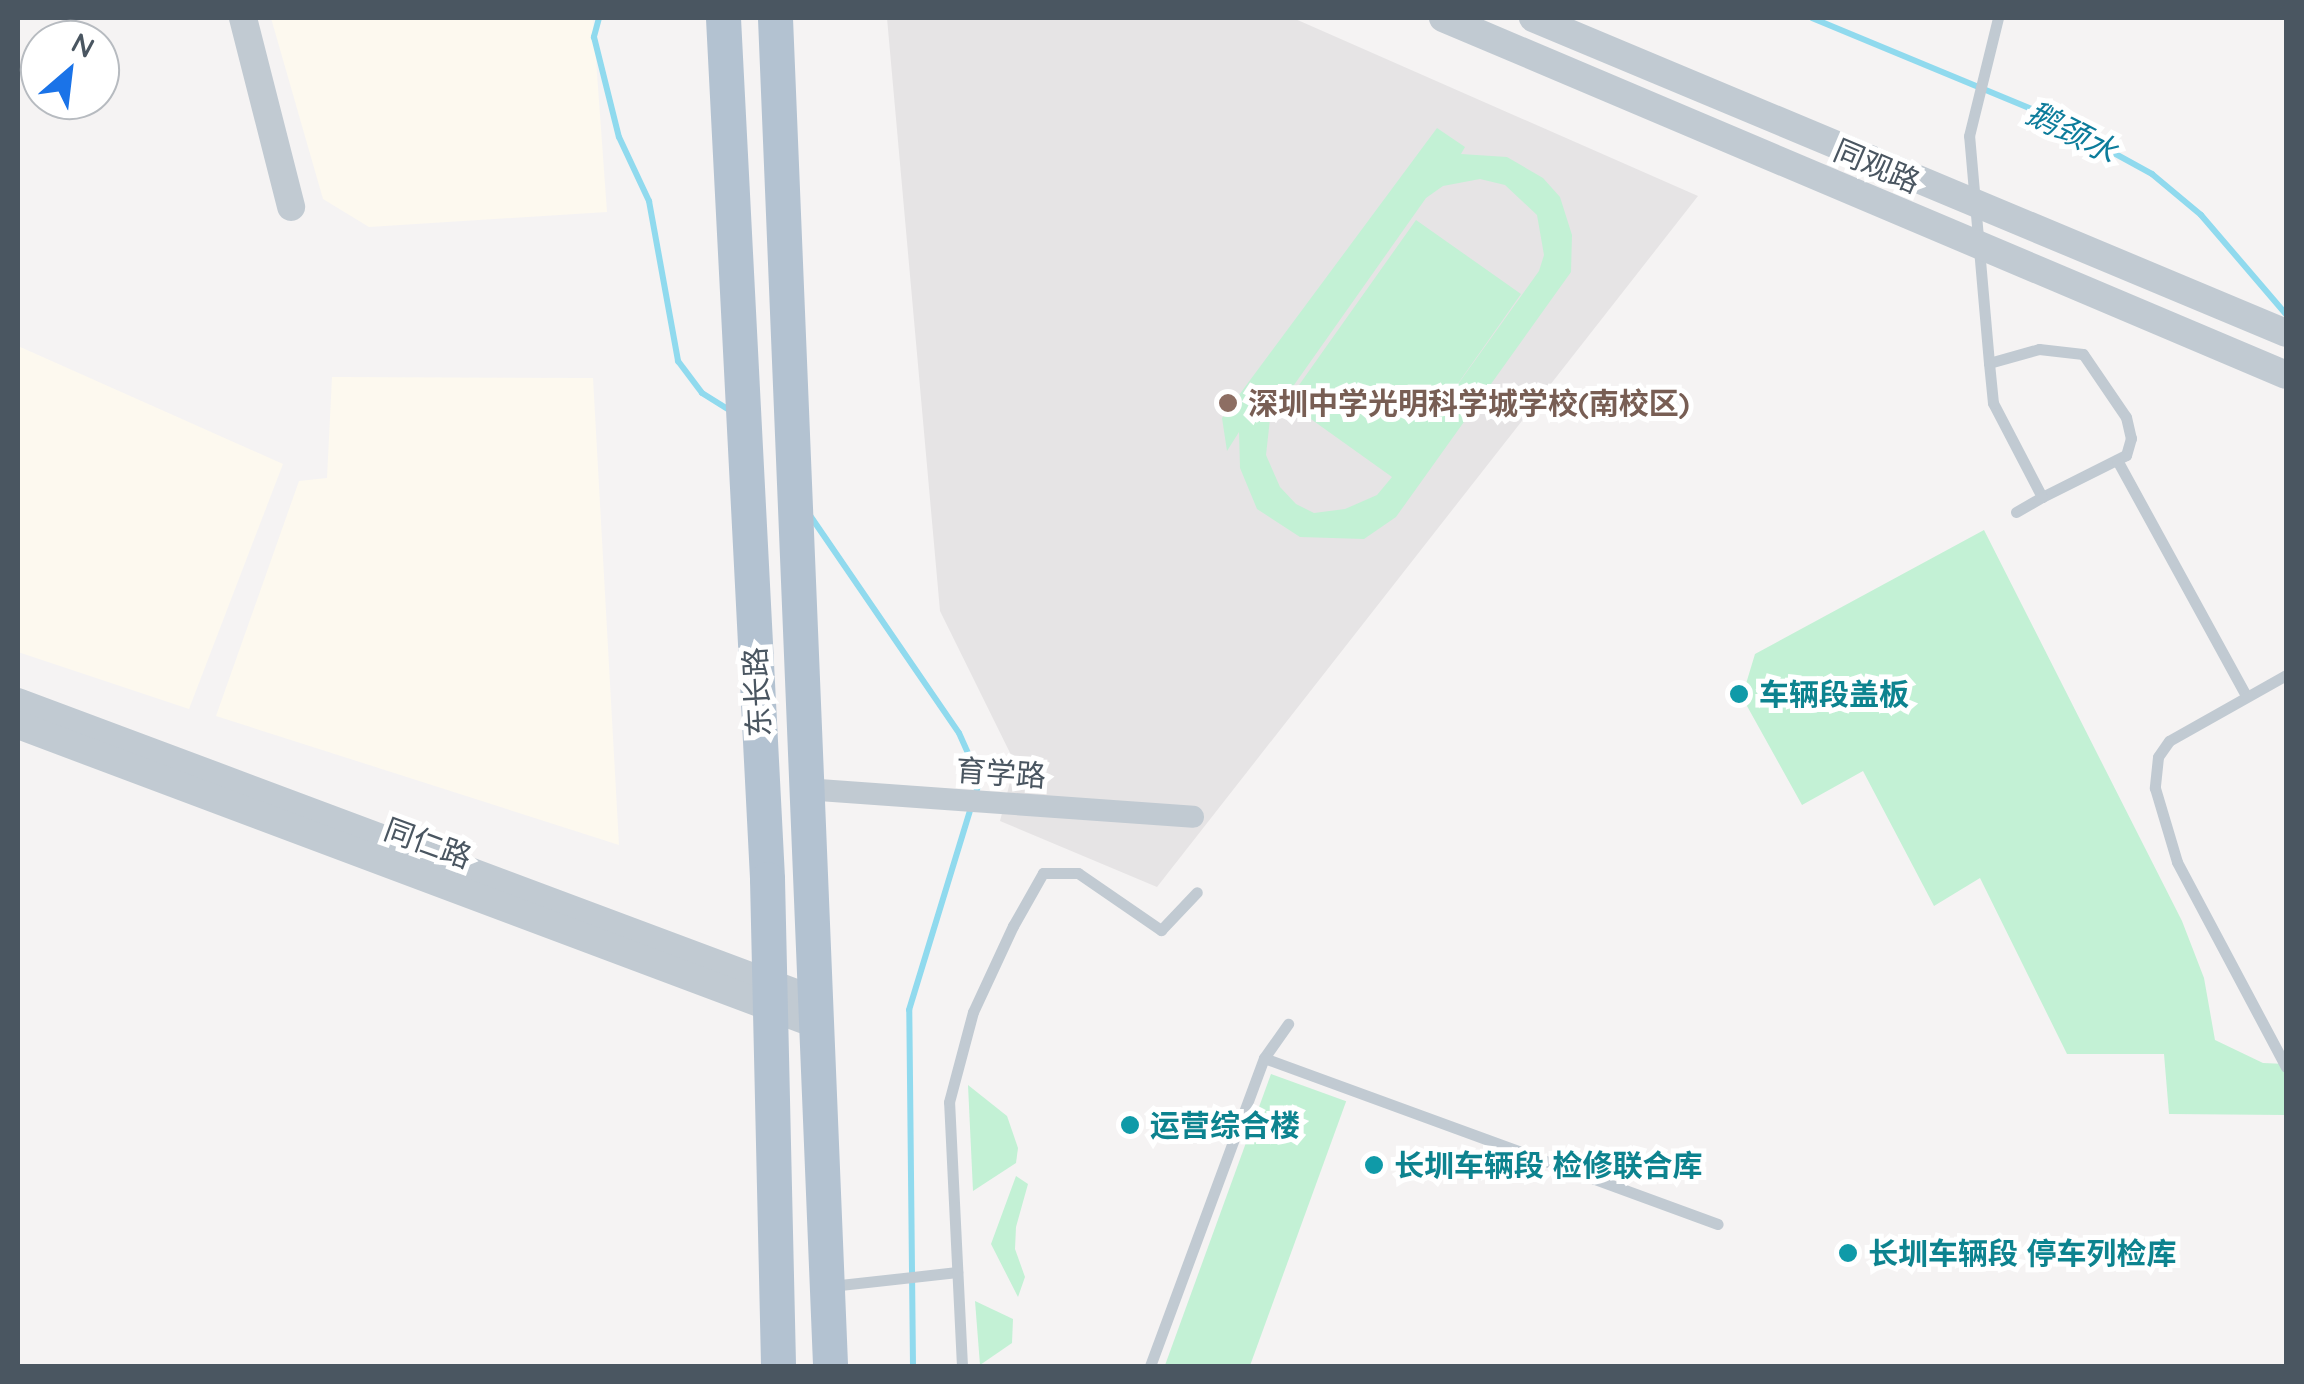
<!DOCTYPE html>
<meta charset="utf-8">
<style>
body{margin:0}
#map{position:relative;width:2304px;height:1384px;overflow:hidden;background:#f5f3f3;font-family:Quicksand,"Noto Sans SC",sans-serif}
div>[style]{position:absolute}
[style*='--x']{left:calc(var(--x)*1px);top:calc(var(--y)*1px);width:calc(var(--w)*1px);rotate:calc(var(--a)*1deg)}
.commercial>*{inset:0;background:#fdf9ef}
.education>*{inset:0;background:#e6e4e5}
.green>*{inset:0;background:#c3f1d5;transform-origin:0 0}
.stream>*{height:6px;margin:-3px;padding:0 3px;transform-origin:3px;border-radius:3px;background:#90daee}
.service>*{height:11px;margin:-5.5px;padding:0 5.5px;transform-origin:5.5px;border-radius:5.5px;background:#c1cad2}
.minor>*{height:22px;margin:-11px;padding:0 11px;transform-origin:11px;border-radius:11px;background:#c1cad2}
.tertiary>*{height:28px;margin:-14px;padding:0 14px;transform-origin:14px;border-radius:14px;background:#c1cad2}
.primary>*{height:35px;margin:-17.5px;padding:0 17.5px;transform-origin:17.5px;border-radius:17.5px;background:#b3c2d1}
.tertiary-bridge>*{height:28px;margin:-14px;padding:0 14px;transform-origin:14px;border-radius:14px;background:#c1cad2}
.dots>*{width:28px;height:28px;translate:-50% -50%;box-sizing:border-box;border:5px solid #fff;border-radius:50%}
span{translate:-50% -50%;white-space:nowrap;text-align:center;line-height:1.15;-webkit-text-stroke:10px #fff;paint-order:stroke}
.street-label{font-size:30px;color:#4a5661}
.education-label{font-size:30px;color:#785e54;font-weight:700}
.left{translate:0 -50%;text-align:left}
.culture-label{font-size:30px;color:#0d838f;font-weight:700}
.water-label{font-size:32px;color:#0c7c9b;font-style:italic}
.frame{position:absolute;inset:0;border:20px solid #4a5661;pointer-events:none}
.north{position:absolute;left:20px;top:20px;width:100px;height:100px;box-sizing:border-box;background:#fff;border:2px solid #b7bbc0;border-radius:50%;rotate:28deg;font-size:28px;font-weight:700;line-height:40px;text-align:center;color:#4a5661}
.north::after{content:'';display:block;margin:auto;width:35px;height:45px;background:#1a73e8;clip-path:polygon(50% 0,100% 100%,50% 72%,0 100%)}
</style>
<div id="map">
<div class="commercial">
<div style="clip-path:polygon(271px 18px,593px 18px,607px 212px,369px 227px,323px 199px)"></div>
<div style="clip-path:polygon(18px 346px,283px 464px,189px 709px,18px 652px)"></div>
<div style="clip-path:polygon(332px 377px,593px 378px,619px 845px,216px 716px,299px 481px,327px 478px)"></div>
</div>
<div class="education">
<div style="clip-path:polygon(887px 18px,1293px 18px,1698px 196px,1157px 887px,1000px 821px,1015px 763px,940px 611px)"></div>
</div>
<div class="green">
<div style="clip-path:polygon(evenodd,1437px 128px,1465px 147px,1461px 154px,1507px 157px,1543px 178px,1560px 197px,1572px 235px,1571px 272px,1396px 517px,1364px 539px,1300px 537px,1257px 509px,1240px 468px,1239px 432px,1227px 451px,1222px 418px,1437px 128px,1480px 179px,1505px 185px,1537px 215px,1544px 255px,1539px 271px,1433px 419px,1521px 294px,1416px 220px,1287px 402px,1392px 477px,1377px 495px,1345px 509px,1314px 513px,1296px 504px,1280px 487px,1266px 455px,1270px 419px,1426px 198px,1443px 186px,1480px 179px)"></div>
<div style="clip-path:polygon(1984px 530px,2182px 921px,2204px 978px,2215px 1040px,2263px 1063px,2286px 1064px,2286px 1115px,2169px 1114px,2164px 1054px,2067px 1054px,1980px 878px,1934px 906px,1863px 771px,1802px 805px,1742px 697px,1755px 654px)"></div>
<div style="left:1271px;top:1074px;width:80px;height:311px;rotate:20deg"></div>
<div style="clip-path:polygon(968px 1085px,1007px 1116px,1018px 1148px,1016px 1163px,973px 1191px)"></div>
<div style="clip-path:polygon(1016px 1176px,1028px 1184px,1016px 1227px,1015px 1249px,1025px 1277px,1018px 1297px,991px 1244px)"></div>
<div style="clip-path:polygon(975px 1301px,1013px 1319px,1012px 1343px,980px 1365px)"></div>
</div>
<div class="stream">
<div style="--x:599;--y:18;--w:20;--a:105"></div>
<div style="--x:594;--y:37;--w:103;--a:76"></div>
<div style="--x:619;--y:137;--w:71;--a:64.9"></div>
<div style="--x:649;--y:201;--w:163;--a:79.7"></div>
<div style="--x:678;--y:361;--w:40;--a:53"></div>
<div style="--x:702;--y:393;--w:34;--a:32"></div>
<div style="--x:1812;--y:18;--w:248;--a:22.5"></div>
<div style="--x:2041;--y:113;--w:127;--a:28.8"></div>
<div style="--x:2152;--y:174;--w:64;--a:39.9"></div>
<div style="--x:2201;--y:215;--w:130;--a:49.4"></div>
<div style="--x:809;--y:514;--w:265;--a:55.6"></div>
<div style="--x:959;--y:733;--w:51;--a:65.9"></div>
<div style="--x:980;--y:780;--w:16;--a:108"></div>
<div style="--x:913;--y:1366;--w:356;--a:-90.6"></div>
<div style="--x:909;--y:1010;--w:212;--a:-73"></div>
</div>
<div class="service">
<div style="--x:1989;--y:363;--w:52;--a:-15.6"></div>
<div style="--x:2039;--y:349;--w:44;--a:6.5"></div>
<div style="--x:2083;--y:354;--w:76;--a:55.7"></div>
<div style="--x:2126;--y:417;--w:22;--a:77"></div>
<div style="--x:2131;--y:438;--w:18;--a:106"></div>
<div style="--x:2126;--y:455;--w:94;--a:153.4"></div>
<div style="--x:2042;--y:497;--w:106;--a:-117.5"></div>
<div style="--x:1993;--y:403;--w:40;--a:-95.7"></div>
<div style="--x:1989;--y:363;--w:228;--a:-95"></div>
<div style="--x:1969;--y:136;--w:122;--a:-76.2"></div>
<div style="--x:2117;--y:460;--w:269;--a:61.3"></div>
<div style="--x:2016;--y:512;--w:30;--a:-30"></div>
<div style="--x:2286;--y:675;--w:134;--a:150.6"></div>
<div style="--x:2169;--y:741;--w:19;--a:125"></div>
<div style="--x:2158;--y:757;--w:31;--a:96"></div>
<div style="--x:2155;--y:788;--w:77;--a:73.4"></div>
<div style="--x:2177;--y:862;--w:232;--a:62"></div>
<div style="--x:1264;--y:1058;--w:42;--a:-54.8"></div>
<div style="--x:831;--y:1286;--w:127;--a:-6.3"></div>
<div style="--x:962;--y:1366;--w:264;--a:-92.8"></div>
<div style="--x:949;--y:1102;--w:93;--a:-75.1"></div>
<div style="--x:973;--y:1012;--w:95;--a:-65.1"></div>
<div style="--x:1013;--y:926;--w:61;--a:-60.5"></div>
<div style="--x:1043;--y:873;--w:35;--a:0"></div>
<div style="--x:1078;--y:873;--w:101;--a:34.5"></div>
<div style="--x:1161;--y:930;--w:52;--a:-46.5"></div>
<div style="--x:1150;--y:1366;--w:328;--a:-69.7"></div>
<div style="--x:1264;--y:1058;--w:483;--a:20.1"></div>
</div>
<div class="minor">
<div style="--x:805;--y:789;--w:389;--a:4.1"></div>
</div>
<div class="tertiary">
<div style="--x:243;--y:18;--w:195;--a:75.7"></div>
<div style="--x:18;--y:702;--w:850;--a:20.52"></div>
<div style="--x:18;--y:725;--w:851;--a:20.56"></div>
</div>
<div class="primary">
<div style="--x:723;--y:18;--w:862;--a:87.07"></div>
<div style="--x:767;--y:879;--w:487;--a:88.7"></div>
<div style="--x:775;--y:18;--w:1349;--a:87.66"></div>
</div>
<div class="tertiary-bridge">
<div style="--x:1443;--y:18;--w:915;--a:22.95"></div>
<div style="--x:1533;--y:18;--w:816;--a:22.7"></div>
</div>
<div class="dots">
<div style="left:1228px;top:403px;background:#8d6e63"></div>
<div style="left:1739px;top:694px;background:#0f9aa8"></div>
<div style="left:1130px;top:1125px;background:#0f9aa8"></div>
<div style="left:1374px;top:1165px;background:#0f9aa8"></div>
<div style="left:1848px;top:1253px;background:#0f9aa8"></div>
</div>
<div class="street-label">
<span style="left:1877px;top:166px;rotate:23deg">同观路</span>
<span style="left:757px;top:692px;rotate:-93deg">东长路</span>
<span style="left:1001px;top:773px;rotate:4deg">育学路</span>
<span style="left:428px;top:843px;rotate:20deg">同仁路</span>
</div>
<div class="education-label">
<span class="left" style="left:1248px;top:403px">深圳中学光明科学城学校(南校区)</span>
</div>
<div class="culture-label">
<span class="left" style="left:1759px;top:694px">车辆段盖板</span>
<span class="left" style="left:1150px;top:1125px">运营综合楼</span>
<span class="left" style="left:1394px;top:1165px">长圳车辆段 检修联合库</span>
<span class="left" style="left:1868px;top:1253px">长圳车辆段 停车列检库</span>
</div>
<div class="water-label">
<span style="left:2072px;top:132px;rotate:27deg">鹅颈水</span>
</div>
<div class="frame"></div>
<div class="north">N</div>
</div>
